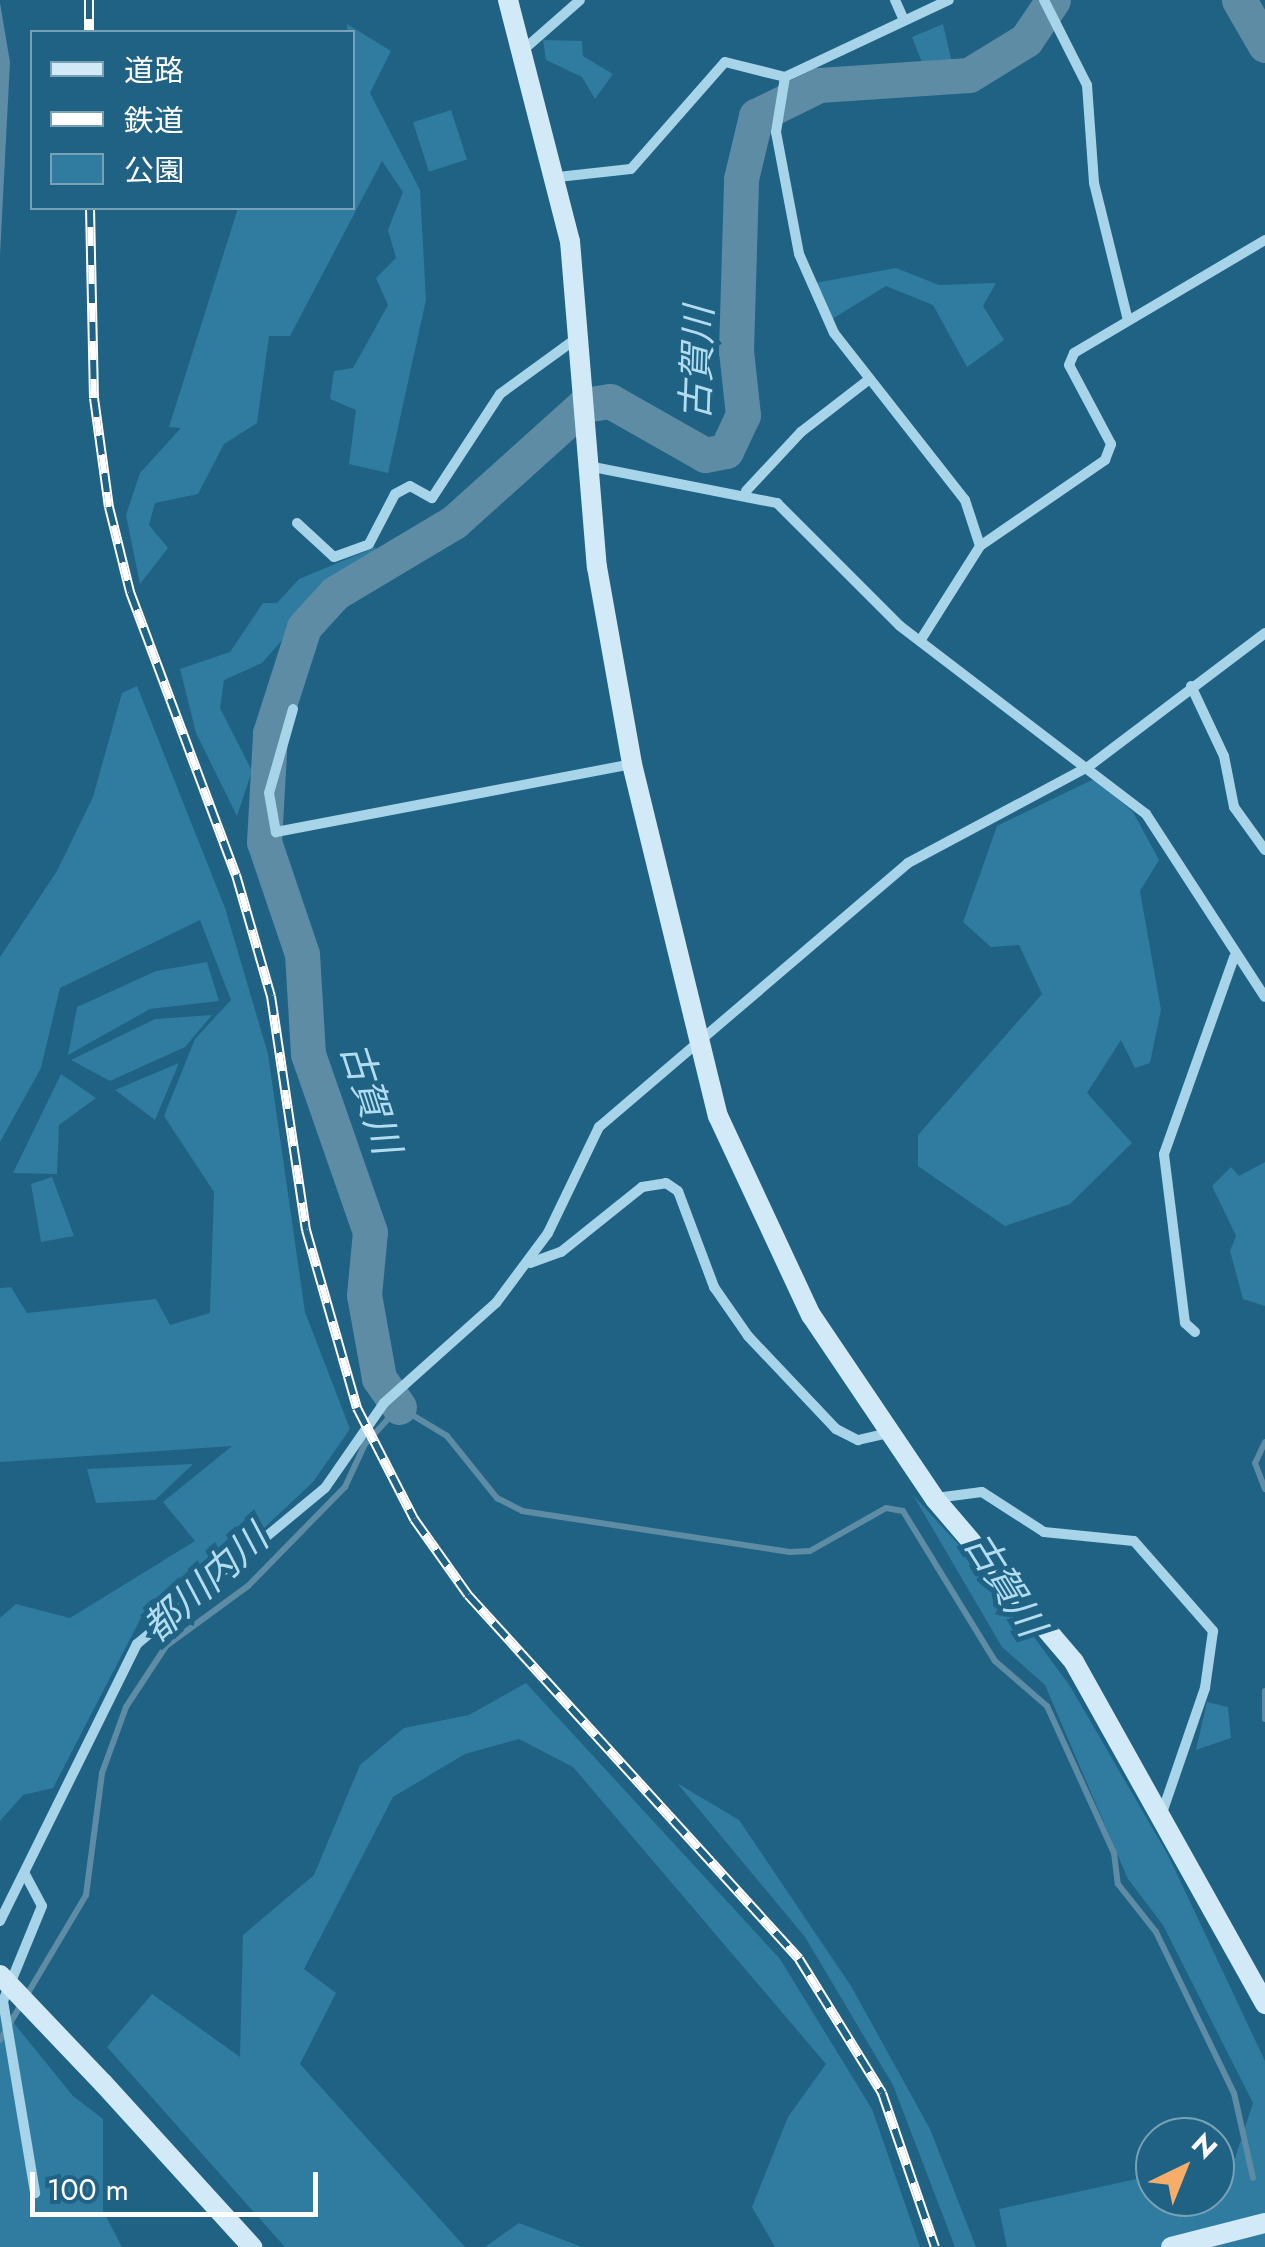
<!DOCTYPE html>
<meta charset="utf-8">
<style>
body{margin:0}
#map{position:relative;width:1265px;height:2247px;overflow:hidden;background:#1f6283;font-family:Jost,"Noto Sans JP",sans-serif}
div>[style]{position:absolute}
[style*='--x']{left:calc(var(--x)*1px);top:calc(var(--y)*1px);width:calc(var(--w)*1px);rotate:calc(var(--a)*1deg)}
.green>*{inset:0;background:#2f7ca0;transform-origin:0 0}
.water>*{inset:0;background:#5d8ca4}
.stream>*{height:6px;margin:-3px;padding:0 3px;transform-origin:3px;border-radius:3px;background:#5d8ca4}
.river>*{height:35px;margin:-17.5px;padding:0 17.5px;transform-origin:17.5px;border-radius:17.5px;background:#5d8ca4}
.street>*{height:10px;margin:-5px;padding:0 5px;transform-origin:5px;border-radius:5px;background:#a7d4e9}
.secondary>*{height:20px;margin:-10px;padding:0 10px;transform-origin:10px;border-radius:10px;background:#d2eaf7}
.rail>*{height:10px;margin-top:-5px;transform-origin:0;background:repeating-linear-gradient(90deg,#1f6283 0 19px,#fff 0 38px);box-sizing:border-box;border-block:2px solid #fff}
.secondary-bridge>*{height:20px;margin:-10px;padding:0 10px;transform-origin:10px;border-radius:10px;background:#d2eaf7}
span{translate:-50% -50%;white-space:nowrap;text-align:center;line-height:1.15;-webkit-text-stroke:10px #1f6283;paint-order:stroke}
.water-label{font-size:38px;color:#b2ddf1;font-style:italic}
.legend{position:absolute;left:30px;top:30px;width:325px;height:180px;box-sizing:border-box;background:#1f6283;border:2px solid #79a1b5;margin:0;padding:12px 18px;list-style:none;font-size:30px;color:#fff}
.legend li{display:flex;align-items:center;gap:20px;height:50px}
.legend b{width:50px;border:2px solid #79a1b5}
.north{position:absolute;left:1135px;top:2117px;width:100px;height:100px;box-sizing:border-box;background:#1f6283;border:2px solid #79a1b5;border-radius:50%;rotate:43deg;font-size:28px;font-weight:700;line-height:40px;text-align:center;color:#fff}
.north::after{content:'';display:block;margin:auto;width:35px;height:45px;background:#f7ac67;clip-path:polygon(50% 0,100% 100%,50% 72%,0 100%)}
.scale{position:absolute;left:30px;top:2172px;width:288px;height:45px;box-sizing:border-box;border:5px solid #fff;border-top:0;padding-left:12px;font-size:30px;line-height:35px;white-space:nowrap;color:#fff;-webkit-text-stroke:8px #1f6283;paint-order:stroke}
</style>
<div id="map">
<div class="green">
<div style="clip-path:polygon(347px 24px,391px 51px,370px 93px,420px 190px,426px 300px,388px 473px,349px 464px,356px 410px,330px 399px,334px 371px,353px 368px,388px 305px,376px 278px,396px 258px,388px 230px,403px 192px,382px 161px,290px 336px,269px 336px,257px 423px,224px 444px,198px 494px,155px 503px,149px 525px,168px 548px,140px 584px,126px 515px,140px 473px,181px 428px,169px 427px,238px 208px,352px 208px)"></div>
<div style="clip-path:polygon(943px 24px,953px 67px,926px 73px,912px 37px)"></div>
<div style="clip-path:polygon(543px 40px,582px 41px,583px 56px,613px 74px,595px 99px,582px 77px,546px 60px)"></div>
<div style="left:451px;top:110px;width:52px;height:40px;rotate:72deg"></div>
<div style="clip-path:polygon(896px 268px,939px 285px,996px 283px,983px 306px,1004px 340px,967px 367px,933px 305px,886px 286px,832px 319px,815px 283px)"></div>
<div style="clip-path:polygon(376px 547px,370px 569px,321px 596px,262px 663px,224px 680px,220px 708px,252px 771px,237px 816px,196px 733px,180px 669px,230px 652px,263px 603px,277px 603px,299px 579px)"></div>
<div style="clip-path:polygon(137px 686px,225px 908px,268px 1054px,305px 1312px,350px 1429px,313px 1482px,231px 1559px,144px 1612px,53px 1788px,23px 1795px,0 1821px,0 1618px,16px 1604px,70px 1618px,195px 1541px,163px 1502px,232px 1446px,0 1462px,0 1288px,11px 1287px,27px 1313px,156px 1299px,170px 1325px,210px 1313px,214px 1192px,164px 1116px,195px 1039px,231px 1000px,200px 920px,60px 988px,41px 1068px,0 1142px,0 957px,57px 871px,93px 797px,122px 693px)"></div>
<div style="clip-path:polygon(1094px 779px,1133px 812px,1159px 860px,1140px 891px,1161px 1010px,1150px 1063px,1135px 1068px,1121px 1040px,1087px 1093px,1132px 1143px,1070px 1204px,1005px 1226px,918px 1166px,918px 1135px,1042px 994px,1019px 945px,991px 947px,963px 922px,997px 826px)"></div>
<div style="clip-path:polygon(207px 962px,219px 1001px,150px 1009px,68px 1055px,77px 1007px,156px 971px)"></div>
<div style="clip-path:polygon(212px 1015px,185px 1047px,110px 1081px,71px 1060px,155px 1019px)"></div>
<div style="clip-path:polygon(179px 1063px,155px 1120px,115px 1090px)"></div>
<div style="clip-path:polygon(61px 1074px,96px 1098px,59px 1125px,57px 1174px,13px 1173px)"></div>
<div style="clip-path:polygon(1265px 1162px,1265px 1306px,1243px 1299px,1230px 1251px,1236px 1236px,1212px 1186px,1231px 1167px,1239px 1176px)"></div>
<div style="clip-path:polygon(52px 1177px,74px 1236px,41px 1242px,31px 1184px)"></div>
<div style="clip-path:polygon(193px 1464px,155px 1500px,96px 1503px,87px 1469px)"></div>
<div style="clip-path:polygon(913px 1495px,995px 1584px,1070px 1686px,1168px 1855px,1265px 2061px,1265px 2247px,1007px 2247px,999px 2209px,1155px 2175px,1155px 2197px,1215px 2197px,1215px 2162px,1235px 2158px,1253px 2103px,1163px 1925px,1128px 1879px,1045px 1685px,1002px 1647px)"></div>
<div style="clip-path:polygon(526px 1683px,780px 1959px,872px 2109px,920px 2247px,775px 2247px,752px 2207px,788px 2117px,826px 2064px,573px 1767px,519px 1739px,465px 1754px,393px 1797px,304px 1969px,336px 1993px,300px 2064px,465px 2247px,285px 2247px,107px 2047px,152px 1994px,240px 2057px,243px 1935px,314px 1875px,360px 1765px,404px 1728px,469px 1715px)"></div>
<div style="clip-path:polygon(1207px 1702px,1228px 1707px,1231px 1738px,1196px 1750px)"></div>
<div style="clip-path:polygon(677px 1783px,739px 1820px,851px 1986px,930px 2129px,976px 2247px,955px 2247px,893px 2085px,805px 1937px)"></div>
<div style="clip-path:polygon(0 2006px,73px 2096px,103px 2119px,103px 2211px,122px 2247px,0 2247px)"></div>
<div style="clip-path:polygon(519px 2223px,582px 2247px,485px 2247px)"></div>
</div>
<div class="water">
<div style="clip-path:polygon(0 3px,10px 62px,0 255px)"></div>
</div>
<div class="stream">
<div style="--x:1265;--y:1442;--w:23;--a:115"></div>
<div style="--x:1255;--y:1463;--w:28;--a:69"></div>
<div style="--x:1265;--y:1691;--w:28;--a:90"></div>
<div style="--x:0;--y:2040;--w:169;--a:-59.3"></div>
<div style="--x:86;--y:1895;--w:123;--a:-82.5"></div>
<div style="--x:102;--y:1773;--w:70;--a:-70"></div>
<div style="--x:126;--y:1707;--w:73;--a:-56.7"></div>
<div style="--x:166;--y:1646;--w:102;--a:-36.2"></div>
<div style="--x:248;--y:1586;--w:139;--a:-45.6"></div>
<div style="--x:345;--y:1487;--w:47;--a:-65.1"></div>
<div style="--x:365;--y:1444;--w:50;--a:-47.4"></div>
<div style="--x:399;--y:1407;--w:56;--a:31.1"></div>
<div style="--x:447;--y:1436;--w:80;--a:51.1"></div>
<div style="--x:497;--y:1498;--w:28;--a:27"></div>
<div style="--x:522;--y:1511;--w:271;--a:8.7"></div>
<div style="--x:790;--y:1552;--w:20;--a:-3"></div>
<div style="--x:810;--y:1551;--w:87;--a:-29.5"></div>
<div style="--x:886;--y:1508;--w:17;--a:10"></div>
<div style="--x:903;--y:1511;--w:176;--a:58.5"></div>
<div style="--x:995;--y:1661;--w:69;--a:40.9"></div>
<div style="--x:1047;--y:1706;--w:162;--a:65.5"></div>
<div style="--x:1114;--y:1853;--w:31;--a:83"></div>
<div style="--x:1118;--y:1884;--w:61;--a:51.6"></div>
<div style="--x:1156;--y:1932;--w:179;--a:64.2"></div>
<div style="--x:1234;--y:2093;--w:87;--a:77.4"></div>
</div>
<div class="river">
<div style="--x:1239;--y:0;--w:52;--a:60"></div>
<div style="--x:399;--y:1407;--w:35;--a:-125"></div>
<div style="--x:379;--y:1378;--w:84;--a:-100.2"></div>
<div style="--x:364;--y:1295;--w:63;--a:-84.6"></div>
<div style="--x:370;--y:1232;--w:188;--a:-109.2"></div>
<div style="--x:308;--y:1054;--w:100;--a:-93.4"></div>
<div style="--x:302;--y:954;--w:118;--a:-108.7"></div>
<div style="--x:264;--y:842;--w:109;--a:-86.8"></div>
<div style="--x:270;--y:733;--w:111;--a:-72.2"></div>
<div style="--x:304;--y:627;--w:46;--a:-47.6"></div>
<div style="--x:335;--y:593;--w:139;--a:-30.8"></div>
<div style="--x:454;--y:522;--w:175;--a:-42"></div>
<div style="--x:584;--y:405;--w:26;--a:-9"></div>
<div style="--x:610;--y:401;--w:109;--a:29.6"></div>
<div style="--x:705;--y:455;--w:21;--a:-11"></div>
<div style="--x:726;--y:451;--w:40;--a:-65"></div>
<div style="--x:743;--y:415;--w:64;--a:-96.2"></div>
<div style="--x:736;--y:351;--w:172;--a:-88.3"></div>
<div style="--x:741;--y:179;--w:65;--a:-76.6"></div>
<div style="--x:756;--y:116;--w:70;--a:-26.2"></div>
<div style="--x:819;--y:85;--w:150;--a:-3.8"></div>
<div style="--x:969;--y:75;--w:67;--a:-31.6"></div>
<div style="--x:1026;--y:40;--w:48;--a:-56"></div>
</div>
<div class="street">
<div style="--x:895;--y:0;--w:22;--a:66"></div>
<div style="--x:1044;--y:0;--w:95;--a:63.2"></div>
<div style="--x:1087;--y:85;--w:98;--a:85.9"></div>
<div style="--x:1094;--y:183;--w:141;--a:76.1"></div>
<div style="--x:522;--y:51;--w:77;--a:-41.3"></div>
<div style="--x:785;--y:77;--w:56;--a:99.3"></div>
<div style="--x:776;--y:132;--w:124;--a:79.3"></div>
<div style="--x:799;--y:254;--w:86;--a:66.1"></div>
<div style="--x:834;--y:333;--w:212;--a:51.9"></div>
<div style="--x:965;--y:500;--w:48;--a:71.9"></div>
<div style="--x:558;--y:177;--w:73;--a:-6.3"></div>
<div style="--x:631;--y:169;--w:142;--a:-48.7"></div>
<div style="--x:725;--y:62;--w:62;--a:14"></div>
<div style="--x:785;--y:77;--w:181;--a:-25.2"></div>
<div style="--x:588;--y:466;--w:193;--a:11.1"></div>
<div style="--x:777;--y:503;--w:174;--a:45"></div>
<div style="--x:900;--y:626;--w:310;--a:37.4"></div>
<div style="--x:1146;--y:814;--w:218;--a:57"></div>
<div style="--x:746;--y:491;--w:81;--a:-47"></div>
<div style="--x:801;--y:432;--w:83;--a:-37.7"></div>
<div style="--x:297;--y:523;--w:50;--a:42.6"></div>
<div style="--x:334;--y:557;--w:37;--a:-20"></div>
<div style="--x:369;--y:544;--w:56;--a:-62.5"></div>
<div style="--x:395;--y:494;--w:17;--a:-28"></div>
<div style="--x:410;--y:486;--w:25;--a:29"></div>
<div style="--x:432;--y:498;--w:124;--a:-56.8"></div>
<div style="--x:500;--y:394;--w:95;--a:-36"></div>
<div style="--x:920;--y:641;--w:112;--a:-57.7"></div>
<div style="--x:980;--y:546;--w:152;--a:-34.5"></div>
<div style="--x:1105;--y:460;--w:17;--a:-69"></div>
<div style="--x:1111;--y:444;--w:89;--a:-118"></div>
<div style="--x:1069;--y:365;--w:13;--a:-67"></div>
<div style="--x:1074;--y:353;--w:222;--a:-30.6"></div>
<div style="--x:1191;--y:686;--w:77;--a:64.8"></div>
<div style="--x:1224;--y:756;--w:52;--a:78.9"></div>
<div style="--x:1234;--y:807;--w:53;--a:54.2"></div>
<div style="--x:293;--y:709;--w:87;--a:105.9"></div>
<div style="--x:269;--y:793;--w:40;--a:80"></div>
<div style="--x:276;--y:832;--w:362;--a:-10.8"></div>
<div style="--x:530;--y:1263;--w:33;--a:-20"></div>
<div style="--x:561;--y:1252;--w:104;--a:-38.7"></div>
<div style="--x:642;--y:1187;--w:24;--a:-9"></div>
<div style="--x:666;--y:1183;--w:14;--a:34"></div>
<div style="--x:678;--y:1191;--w:103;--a:69.4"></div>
<div style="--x:714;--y:1287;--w:60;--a:55.2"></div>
<div style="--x:748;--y:1336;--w:128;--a:46.6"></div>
<div style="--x:836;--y:1429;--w:25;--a:27"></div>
<div style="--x:858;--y:1440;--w:32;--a:-13"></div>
<div style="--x:1195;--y:1332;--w:13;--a:-138"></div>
<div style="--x:1185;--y:1323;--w:170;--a:-97.1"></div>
<div style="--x:1164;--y:1154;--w:209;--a:-70.4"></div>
<div style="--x:936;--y:1498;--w:46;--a:-7.4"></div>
<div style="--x:982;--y:1492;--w:74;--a:32.8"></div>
<div style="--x:1044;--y:1532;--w:90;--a:5.7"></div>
<div style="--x:1134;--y:1541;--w:120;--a:48.7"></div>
<div style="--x:1213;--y:1631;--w:58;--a:98"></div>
<div style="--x:1205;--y:1688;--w:135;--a:109"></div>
<div style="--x:25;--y:1874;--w:36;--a:62"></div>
<div style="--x:42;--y:1906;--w:103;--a:112.3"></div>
<div style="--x:3;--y:2001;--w:195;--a:80.5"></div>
<div style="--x:0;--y:1921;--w:309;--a:-63.7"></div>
<div style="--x:137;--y:1644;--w:244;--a:-39.7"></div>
<div style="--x:325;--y:1488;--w:103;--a:-55.2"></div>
<div style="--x:384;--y:1403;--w:150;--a:-41.8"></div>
<div style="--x:496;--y:1303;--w:87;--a:-53.4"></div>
<div style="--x:548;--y:1233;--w:118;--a:-64.3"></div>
<div style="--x:599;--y:1127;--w:406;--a:-40.5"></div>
<div style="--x:908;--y:863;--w:204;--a:-28.1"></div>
<div style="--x:1088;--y:767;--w:222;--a:-37.1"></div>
</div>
<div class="secondary">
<div style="--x:508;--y:0;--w:249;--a:75.6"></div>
<div style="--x:570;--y:241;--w:327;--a:85.3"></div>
<div style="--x:597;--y:567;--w:200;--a:79.9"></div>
<div style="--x:632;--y:764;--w:362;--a:76.3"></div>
<div style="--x:718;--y:1116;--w:220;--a:65"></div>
<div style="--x:811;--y:1315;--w:222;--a:56"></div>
<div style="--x:935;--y:1499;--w:214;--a:49.5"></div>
<div style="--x:1074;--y:1662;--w:392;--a:60.8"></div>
<div style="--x:103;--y:2083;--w:222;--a:47.7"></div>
<div style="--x:1171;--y:2247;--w:97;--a:-14.3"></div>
</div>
<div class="rail">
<div style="--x:89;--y:0;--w:32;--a:90"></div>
<div style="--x:90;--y:208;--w:190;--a:88.8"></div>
<div style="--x:94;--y:398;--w:110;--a:82.2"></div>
<div style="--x:109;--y:507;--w:88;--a:76.1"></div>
<div style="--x:130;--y:592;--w:302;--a:69.5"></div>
<div style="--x:236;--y:875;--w:126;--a:73.9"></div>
<div style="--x:271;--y:996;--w:237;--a:81.5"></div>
<div style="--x:306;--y:1230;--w:185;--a:74"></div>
<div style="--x:357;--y:1408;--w:125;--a:62.8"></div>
<div style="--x:414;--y:1519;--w:93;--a:54.6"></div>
<div style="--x:468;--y:1595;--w:492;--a:47.7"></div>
<div style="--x:799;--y:1959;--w:158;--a:58.2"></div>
<div style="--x:882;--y:2093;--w:163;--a:71"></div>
</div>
<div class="secondary-bridge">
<div style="--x:0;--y:1975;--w:149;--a:46.4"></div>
</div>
<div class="water-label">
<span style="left:697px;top:363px;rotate:-88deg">古賀川</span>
<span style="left:371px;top:1098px;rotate:72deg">古賀川</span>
<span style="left:205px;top:1583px;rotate:-42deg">都川内川</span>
<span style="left:1005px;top:1584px;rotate:58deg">古賀川</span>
</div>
<ul class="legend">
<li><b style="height:12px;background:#d2eaf7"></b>道路</li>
<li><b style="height:12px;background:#fff"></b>鉄道</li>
<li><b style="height:28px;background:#2f7ca0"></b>公園</li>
</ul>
<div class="north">N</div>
<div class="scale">100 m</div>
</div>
